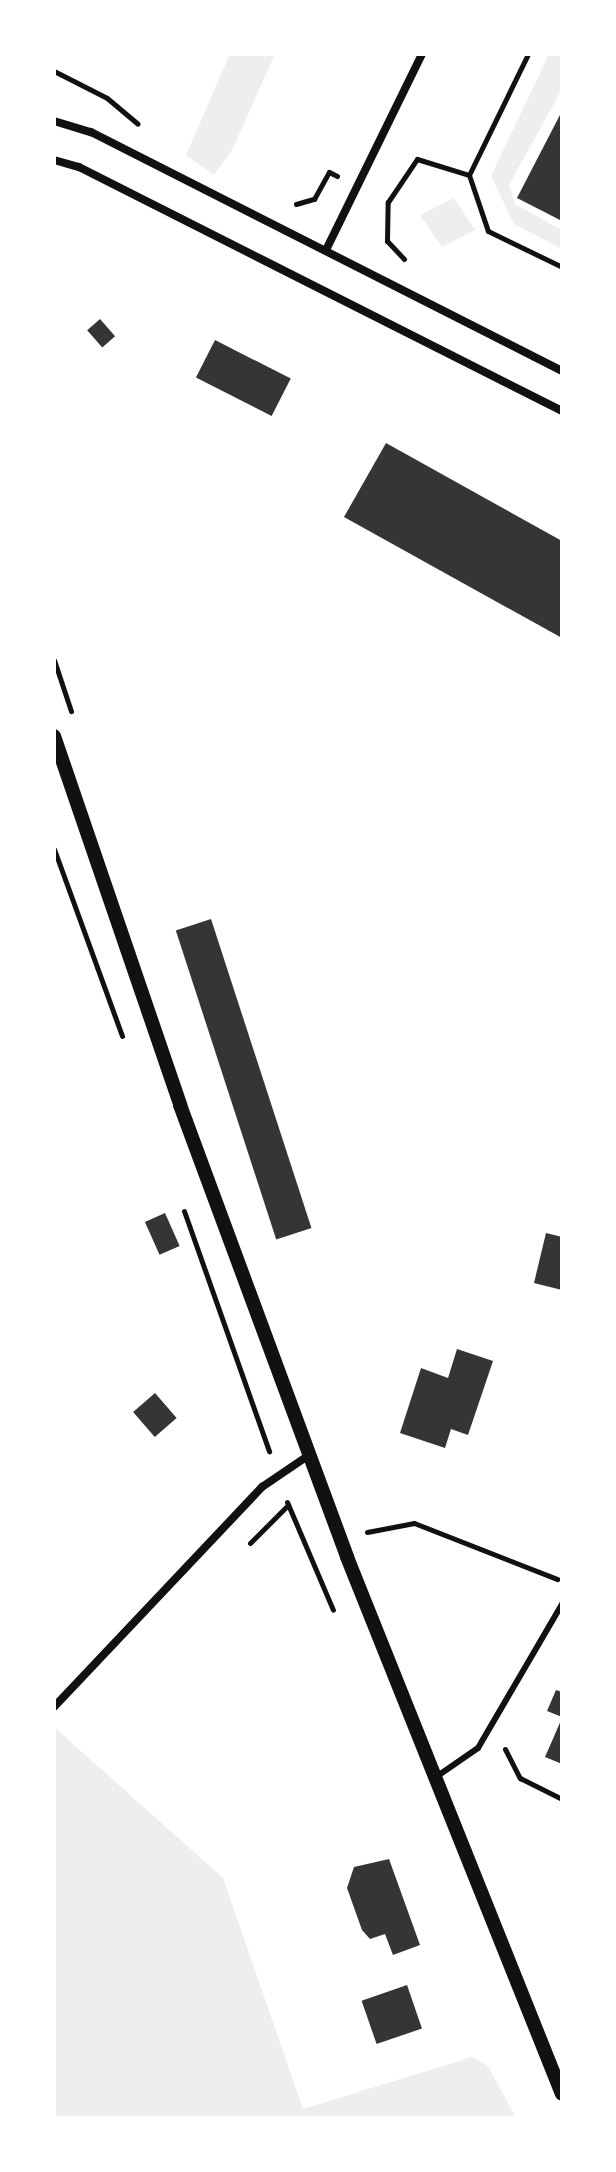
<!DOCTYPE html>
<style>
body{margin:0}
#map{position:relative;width:616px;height:2172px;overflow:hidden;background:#fff;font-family:"Sofia Sans Condensed",sans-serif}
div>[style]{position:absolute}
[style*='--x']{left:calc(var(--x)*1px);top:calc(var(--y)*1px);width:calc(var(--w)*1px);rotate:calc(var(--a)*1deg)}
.green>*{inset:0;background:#eee}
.building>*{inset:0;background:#353535;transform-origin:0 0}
.path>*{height:5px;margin:-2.5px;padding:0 2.5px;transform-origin:2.5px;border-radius:2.5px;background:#111}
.service>*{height:6px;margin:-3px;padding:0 3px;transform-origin:3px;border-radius:3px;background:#111}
.minor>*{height:8px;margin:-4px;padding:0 4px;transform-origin:4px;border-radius:4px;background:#111}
.tertiary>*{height:14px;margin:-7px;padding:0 7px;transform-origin:7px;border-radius:7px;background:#111}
span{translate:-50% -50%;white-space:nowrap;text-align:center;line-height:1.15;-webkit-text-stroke:6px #fff;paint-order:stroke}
.frame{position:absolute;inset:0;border:56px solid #fff;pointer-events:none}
</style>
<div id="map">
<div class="green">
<div style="clip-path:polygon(230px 54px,275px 54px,232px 150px,214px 175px,186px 155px)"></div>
<div style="clip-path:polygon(549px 54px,562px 54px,562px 89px,509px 185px,515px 204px,562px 230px,562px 249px,514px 224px,491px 176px)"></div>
<div style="clip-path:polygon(454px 198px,475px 230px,442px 247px,420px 215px)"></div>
<div style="clip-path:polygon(54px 1727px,223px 1878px,303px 2109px,472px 2057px,488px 2066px,516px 2118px,54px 2118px)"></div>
</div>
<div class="building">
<div style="clip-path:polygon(562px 111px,562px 221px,517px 198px)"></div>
<div style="left:100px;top:319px;width:23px;height:17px;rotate:49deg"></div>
<div style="left:215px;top:340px;width:85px;height:42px;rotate:27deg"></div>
<div style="clip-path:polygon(386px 443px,562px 541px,562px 638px,344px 517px)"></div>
<div style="left:211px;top:919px;width:325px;height:37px;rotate:72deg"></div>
<div style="left:165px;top:1213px;width:36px;height:22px;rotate:66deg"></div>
<div style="clip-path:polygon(546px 1233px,562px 1237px,562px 1290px,534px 1283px)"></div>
<div style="clip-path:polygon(457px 1349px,493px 1361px,468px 1435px,451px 1429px,445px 1448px,400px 1433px,421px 1368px,448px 1378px)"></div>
<div style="left:155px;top:1393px;width:33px;height:29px;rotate:49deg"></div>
<div style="clip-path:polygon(556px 1690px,562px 1692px,562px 1717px,547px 1711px)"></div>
<div style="clip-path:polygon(562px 1718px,562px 1764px,545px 1757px)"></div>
<div style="clip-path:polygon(389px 1859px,420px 1945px,393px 1955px,385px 1934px,370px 1939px,362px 1930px,347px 1888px,354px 1867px)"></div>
<div style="left:407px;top:1985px;width:46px;height:48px;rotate:71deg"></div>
</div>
<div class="path">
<div style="--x:54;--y:71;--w:59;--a:27"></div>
<div style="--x:107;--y:98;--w:40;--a:40"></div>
<div style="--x:469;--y:175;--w:59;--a:71.3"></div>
<div style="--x:488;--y:231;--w:82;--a:25.9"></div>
<div style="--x:296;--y:204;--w:19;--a:-16"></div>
<div style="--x:314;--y:199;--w:31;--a:-61"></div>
<div style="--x:329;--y:172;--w:9;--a:27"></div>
<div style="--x:404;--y:259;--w:25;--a:-133"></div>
<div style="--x:387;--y:241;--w:39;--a:-89"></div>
<div style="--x:388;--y:202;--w:52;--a:-56"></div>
<div style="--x:417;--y:159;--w:54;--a:17.1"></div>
<div style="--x:469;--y:175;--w:135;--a:-64"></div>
<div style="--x:54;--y:660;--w:54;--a:71.6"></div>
<div style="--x:54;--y:849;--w:199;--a:70"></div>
<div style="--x:184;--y:1211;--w:255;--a:70.5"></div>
<div style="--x:287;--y:1502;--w:117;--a:66.9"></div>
<div style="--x:367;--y:1532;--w:48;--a:-10.8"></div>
<div style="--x:414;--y:1523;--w:154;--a:21.4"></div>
<div style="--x:250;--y:1543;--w:54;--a:-45"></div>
<div style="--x:505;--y:1749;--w:33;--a:63"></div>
<div style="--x:520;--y:1778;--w:47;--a:26.6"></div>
</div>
<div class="service">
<div style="--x:436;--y:1777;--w:51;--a:-34.6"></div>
<div style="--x:478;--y:1748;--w:167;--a:-59.7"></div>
</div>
<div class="minor">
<div style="--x:54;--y:121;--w:39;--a:17"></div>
<div style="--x:91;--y:132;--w:528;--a:26.9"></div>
<div style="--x:54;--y:160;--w:26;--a:16"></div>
<div style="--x:79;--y:167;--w:541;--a:26.8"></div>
<div style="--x:326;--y:250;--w:218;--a:-63.9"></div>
<div style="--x:54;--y:1707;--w:303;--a:-46.6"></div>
<div style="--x:262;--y:1487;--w:57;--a:-34.2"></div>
</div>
<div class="tertiary">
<div style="--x:54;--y:736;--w:390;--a:71.1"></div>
<div style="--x:180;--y:1105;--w:482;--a:69.7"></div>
<div style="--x:347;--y:1557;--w:578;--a:68.18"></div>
</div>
<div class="frame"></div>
</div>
